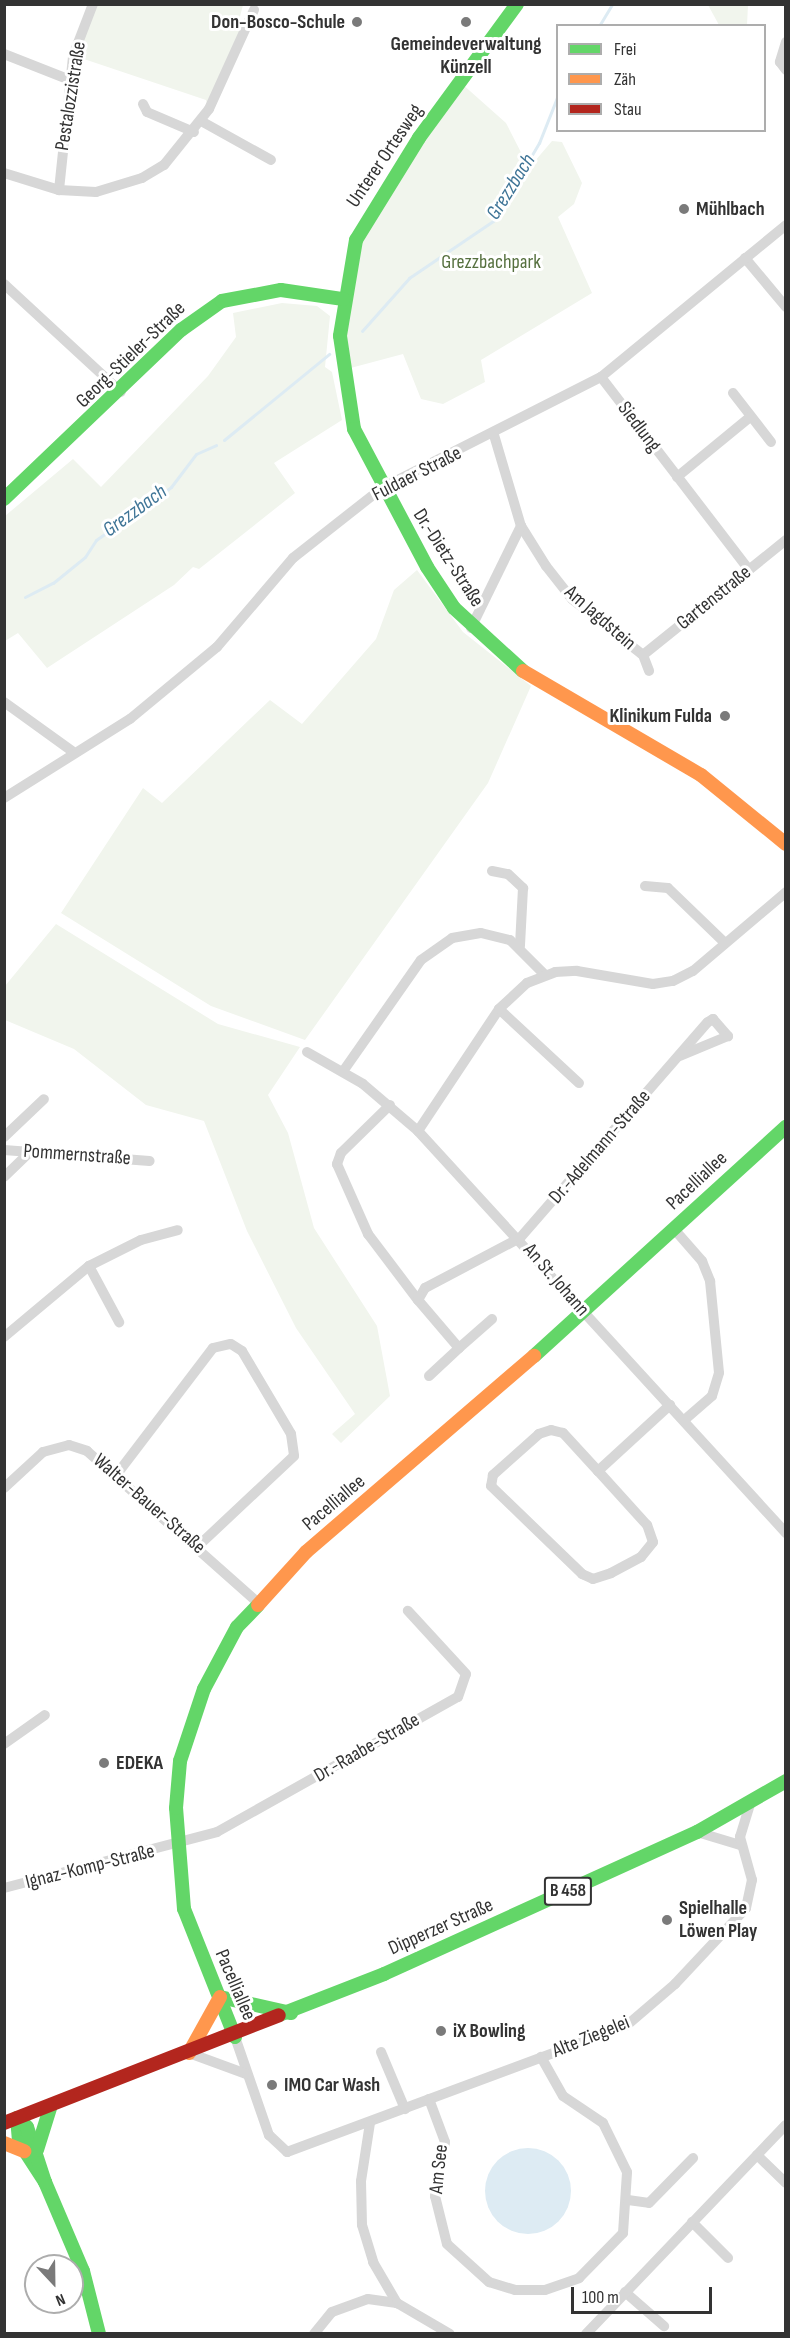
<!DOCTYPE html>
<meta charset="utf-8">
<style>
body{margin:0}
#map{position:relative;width:790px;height:2338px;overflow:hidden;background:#fff;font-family:"Sofia Sans Condensed",sans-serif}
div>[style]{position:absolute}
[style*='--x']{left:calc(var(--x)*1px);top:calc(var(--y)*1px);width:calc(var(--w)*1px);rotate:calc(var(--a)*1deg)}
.green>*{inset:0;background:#f1f5ed}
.water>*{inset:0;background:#ddebf3}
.round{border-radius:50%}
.stream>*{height:3px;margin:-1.5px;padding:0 1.5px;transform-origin:1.5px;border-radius:1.5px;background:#ddebf3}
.street>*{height:10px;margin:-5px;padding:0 5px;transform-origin:5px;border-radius:5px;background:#d7d7d7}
.fast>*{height:14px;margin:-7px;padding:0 7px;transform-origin:7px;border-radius:7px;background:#63d668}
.slow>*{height:14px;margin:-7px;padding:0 7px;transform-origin:7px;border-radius:7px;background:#ff974d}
.jam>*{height:14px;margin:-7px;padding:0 7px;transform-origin:7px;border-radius:7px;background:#b3261e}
.dots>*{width:16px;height:16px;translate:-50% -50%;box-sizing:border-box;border:3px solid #fff;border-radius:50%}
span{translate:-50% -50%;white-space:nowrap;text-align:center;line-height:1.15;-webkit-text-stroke:6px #fff;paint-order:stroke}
.shield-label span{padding:2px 4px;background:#fff;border:2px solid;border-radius:4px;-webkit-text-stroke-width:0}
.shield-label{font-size:18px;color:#333;font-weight:700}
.poi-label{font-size:20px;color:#333;font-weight:700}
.right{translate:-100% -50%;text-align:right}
.left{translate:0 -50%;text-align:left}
.street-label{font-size:20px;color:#333}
.park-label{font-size:20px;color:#56703f}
.water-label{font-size:21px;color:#3f7597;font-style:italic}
.frame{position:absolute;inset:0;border:6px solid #333;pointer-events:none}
.legend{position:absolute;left:556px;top:24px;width:210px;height:108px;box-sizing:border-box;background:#fff;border:2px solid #adadad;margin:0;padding:8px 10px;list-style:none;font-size:18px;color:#333}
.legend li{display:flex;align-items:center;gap:12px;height:30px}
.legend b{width:30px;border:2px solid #adadad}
.north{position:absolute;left:24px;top:2254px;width:60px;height:60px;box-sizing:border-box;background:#fff;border:2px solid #adadad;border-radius:50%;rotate:158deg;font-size:16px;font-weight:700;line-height:24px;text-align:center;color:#333}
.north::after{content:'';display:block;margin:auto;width:21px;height:27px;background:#7a7a7a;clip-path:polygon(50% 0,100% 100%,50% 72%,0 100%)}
.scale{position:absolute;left:571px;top:2287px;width:141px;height:27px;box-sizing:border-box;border:3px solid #333;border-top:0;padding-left:8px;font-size:18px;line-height:21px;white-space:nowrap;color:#333;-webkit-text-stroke:4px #fff;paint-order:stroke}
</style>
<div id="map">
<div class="green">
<div style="clip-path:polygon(92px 5px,243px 5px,238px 24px,245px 37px,209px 109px,206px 100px,72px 55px)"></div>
<div style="clip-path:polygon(708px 5px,748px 5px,747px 25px,719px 25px)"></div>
<div style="clip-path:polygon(461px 83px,506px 123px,529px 168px,552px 141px,562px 142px,582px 183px,574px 204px,558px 217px,592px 293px,481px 360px,485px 382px,443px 404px,421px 399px,403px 354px,343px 370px,353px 253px)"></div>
<div style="clip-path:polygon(282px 303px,317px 306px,330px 316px,325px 367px,332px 372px,342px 420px,274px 463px,295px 493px,199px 569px,193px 567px,174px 585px,47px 668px,18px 633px,5px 641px,5px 516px,73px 459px,101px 487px,208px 376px,236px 337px,233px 313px)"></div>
<div style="clip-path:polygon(417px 570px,463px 632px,531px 686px,488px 783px,305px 1040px,211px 1006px,61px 913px,143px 788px,162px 803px,270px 700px,302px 724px,376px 639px,394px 590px)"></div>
<div style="clip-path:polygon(56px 924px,218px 1024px,300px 1047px,268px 1095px,288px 1133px,314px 1228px,377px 1326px,390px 1396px,341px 1443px,332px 1434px,355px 1414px,296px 1328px,247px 1231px,204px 1121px,146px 1105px,74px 1049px,5px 1020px,5px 986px)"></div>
</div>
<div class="water">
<div class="round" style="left:485px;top:2148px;width:86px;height:86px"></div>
</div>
<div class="stream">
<div style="--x:599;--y:26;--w:26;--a:-59"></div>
<div style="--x:362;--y:331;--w:71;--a:-48.4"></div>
<div style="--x:409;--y:278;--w:102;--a:-34.2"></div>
<div style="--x:493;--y:221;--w:91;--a:-59.5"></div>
<div style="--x:539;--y:143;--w:52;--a:-68.4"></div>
<div style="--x:224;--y:440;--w:136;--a:-39.3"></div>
<div style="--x:25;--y:597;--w:31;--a:-27"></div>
<div style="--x:53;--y:583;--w:41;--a:-39.1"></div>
<div style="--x:85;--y:557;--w:20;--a:-57"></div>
<div style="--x:96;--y:540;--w:92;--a:-35.2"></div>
<div style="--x:171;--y:487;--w:41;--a:-52.9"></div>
<div style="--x:196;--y:454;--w:22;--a:-24"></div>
</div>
<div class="street">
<div style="--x:786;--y:42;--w:21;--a:107"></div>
<div style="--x:780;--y:62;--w:10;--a:53"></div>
<div style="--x:4;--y:54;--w:71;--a:21.5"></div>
<div style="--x:143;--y:104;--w:9;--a:63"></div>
<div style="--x:147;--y:112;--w:51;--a:23.1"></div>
<div style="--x:201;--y:121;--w:80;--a:29.1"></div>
<div style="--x:4;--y:173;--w:58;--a:17.2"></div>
<div style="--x:59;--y:190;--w:37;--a:3"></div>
<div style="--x:96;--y:192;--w:48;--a:-16.9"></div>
<div style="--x:142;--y:178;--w:26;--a:-31"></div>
<div style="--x:164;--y:165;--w:72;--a:-51.2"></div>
<div style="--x:209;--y:109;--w:109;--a:-65.6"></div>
<div style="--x:59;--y:190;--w:135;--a:-84"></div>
<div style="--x:73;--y:56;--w:56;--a:-69"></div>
<div style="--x:745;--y:258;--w:64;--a:50.1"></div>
<div style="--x:4;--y:284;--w:159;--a:42.7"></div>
<div style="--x:601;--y:377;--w:243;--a:52.5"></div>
<div style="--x:733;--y:393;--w:62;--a:52.2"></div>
<div style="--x:494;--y:435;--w:95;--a:73.5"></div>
<div style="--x:521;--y:526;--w:47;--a:58"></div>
<div style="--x:546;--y:566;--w:42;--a:51.8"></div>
<div style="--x:572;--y:599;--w:90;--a:38.3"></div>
<div style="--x:643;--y:655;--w:17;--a:69"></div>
<div style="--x:677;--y:477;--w:94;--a:-39.4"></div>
<div style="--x:471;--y:628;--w:114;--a:-63.9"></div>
<div style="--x:643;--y:655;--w:184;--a:-38.8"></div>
<div style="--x:4;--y:702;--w:84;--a:35.8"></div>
<div style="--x:4;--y:798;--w:149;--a:-32.1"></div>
<div style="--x:130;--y:719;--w:113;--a:-39.6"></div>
<div style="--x:217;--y:647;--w:117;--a:-49.5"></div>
<div style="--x:293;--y:558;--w:113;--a:-38.2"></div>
<div style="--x:382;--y:488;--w:246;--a:-26.9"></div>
<div style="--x:601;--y:377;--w:239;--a:-39.4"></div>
<div style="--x:492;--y:871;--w:16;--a:11"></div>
<div style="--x:508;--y:874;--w:21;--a:43"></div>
<div style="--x:523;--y:888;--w:58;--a:93"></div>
<div style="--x:645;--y:886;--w:23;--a:5"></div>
<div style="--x:668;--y:888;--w:78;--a:44"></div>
<div style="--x:499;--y:1009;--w:109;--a:42.8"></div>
<div style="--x:307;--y:1052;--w:64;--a:29.7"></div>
<div style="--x:363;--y:1084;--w:72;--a:40.5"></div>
<div style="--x:418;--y:1131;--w:545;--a:47.53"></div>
<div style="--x:344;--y:1070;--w:134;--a:-55"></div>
<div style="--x:421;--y:960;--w:38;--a:-35"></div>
<div style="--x:452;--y:938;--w:29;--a:-10"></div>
<div style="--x:481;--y:933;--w:30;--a:14"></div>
<div style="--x:510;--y:940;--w:49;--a:45"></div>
<div style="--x:390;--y:1105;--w:69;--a:135.6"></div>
<div style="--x:341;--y:1153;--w:12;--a:110"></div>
<div style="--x:337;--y:1164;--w:77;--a:66.1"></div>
<div style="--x:368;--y:1234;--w:83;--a:52.9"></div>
<div style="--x:418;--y:1300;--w:14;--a:-60"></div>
<div style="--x:425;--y:1288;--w:107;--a:-27.8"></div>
<div style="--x:520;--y:1238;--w:286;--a:-49"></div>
<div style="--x:708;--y:1022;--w:6;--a:-31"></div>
<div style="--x:713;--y:1019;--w:23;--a:49"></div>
<div style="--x:728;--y:1036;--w:52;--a:157.4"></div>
<div style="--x:418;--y:1131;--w:146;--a:-56.4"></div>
<div style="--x:499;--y:1009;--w:38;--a:-43"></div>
<div style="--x:527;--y:983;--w:30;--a:-21"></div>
<div style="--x:555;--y:972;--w:22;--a:-3"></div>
<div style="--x:577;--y:971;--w:77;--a:9.7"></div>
<div style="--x:653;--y:984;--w:20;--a:-9"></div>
<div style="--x:673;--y:981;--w:22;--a:-27"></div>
<div style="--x:693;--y:971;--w:122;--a:-40.3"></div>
<div style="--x:4;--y:1137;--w:55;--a:-43.5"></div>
<div style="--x:4;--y:1150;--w:146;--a:4.3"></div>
<div style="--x:4;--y:1177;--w:39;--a:-44"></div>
<div style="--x:674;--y:1229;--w:43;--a:48.8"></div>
<div style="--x:702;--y:1261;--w:22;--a:68"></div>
<div style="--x:710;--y:1281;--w:92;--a:84.4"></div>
<div style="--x:719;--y:1373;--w:24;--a:107"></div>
<div style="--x:712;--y:1396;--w:37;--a:139"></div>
<div style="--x:89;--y:1266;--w:64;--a:61.8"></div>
<div style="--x:418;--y:1300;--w:63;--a:49.5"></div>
<div style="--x:459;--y:1348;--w:44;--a:-41.3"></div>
<div style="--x:4;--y:1337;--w:111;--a:-39.9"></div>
<div style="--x:89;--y:1266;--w:58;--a:-26.6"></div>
<div style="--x:141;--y:1240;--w:38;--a:-15"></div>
<div style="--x:429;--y:1376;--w:41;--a:-43"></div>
<div style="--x:598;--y:1471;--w:52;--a:-132.6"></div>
<div style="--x:563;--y:1433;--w:12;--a:-166"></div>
<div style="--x:551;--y:1430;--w:13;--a:162"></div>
<div style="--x:539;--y:1434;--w:62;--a:138.3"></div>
<div style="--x:493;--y:1475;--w:11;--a:100"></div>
<div style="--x:491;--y:1486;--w:127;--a:44"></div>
<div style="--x:582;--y:1574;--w:12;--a:24"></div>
<div style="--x:593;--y:1579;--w:19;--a:-18"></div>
<div style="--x:611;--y:1573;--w:34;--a:-28"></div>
<div style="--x:641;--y:1557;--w:19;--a:-51"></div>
<div style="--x:653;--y:1542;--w:18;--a:-109"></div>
<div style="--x:647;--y:1525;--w:73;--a:-132.2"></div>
<div style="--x:598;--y:1471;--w:98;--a:-42.5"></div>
<div style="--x:117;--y:1474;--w:158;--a:-52.7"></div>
<div style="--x:213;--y:1348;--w:18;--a:-13"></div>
<div style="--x:231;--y:1344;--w:13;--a:32"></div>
<div style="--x:242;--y:1351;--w:96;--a:59.4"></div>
<div style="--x:291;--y:1434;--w:22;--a:82"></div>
<div style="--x:294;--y:1456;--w:132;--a:136.8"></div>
<div style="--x:4;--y:1488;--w:53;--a:-42.7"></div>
<div style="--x:43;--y:1452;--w:27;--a:-15"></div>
<div style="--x:69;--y:1445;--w:19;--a:18"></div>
<div style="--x:87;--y:1451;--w:226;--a:41.6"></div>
<div style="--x:4;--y:1744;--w:50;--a:-35.3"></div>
<div style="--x:697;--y:1832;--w:45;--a:16.8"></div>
<div style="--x:4;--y:1888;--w:220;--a:-14.7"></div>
<div style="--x:217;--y:1832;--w:276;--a:-29.3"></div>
<div style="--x:458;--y:1697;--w:24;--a:-71"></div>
<div style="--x:466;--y:1674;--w:86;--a:-132.6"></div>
<div style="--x:235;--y:2037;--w:104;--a:70.9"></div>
<div style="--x:269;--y:2135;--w:25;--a:43"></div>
<div style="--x:287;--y:2152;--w:362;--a:-20.4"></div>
<div style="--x:626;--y:2026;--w:65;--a:-40.6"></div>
<div style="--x:675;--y:1984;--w:104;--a:-46.9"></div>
<div style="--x:746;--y:1908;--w:29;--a:-78"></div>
<div style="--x:752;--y:1880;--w:45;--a:-105.6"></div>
<div style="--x:740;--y:1837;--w:34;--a:-73"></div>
<div style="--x:381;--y:2052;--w:62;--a:67.2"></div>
<div style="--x:189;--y:2053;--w:61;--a:20.2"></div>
<div style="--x:429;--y:2099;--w:46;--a:69.6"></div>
<div style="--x:445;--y:2142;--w:55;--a:100.5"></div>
<div style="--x:435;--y:2196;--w:49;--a:76"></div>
<div style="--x:447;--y:2244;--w:57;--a:42.1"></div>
<div style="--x:489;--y:2282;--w:27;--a:17"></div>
<div style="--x:515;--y:2290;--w:30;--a:0"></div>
<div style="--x:545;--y:2290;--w:36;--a:-19"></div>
<div style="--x:579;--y:2278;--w:63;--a:-45.6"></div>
<div style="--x:623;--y:2233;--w:61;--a:-86.2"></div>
<div style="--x:627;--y:2172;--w:55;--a:-116.1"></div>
<div style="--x:603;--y:2123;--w:48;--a:-146"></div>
<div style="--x:563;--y:2096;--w:45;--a:-119.4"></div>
<div style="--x:370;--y:2123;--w:59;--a:98.8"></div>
<div style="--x:361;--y:2181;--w:44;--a:88.7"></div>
<div style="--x:362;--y:2225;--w:39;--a:73"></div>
<div style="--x:373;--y:2262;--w:48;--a:59.7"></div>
<div style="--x:757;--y:2155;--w:40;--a:44"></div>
<div style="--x:628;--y:2200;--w:21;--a:8"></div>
<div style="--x:649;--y:2203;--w:63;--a:-45.6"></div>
<div style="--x:692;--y:2222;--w:51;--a:45"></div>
<div style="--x:625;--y:2292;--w:52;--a:41.1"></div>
<div style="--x:314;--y:2334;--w:28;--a:-51"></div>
<div style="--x:332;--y:2312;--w:38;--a:-20"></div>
<div style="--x:368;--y:2299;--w:29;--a:8"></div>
<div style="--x:397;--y:2303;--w:61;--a:30.3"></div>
<div style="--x:586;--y:2334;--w:289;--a:-46.3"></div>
</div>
<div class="fast">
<div style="--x:517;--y:4;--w:166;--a:126.2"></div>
<div style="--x:419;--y:138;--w:120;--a:121.7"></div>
<div style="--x:356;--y:240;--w:97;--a:99.5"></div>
<div style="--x:340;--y:336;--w:94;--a:81.4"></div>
<div style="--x:354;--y:429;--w:156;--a:62.1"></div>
<div style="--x:427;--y:567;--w:49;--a:56.6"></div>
<div style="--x:454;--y:608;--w:93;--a:42.4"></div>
<div style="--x:4;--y:499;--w:245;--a:-43.7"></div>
<div style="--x:181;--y:330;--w:50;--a:-35.3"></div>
<div style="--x:222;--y:301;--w:60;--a:-10.6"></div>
<div style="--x:281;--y:290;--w:63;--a:8.3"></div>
<div style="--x:534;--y:1356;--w:341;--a:-42.3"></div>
<div style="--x:220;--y:1997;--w:73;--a:12.7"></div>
<div style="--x:279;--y:2015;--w:113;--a:-21.3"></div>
<div style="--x:384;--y:1974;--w:344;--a:-24.4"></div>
<div style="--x:697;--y:1832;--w:103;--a:-29.8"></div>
<div style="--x:235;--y:2037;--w:138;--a:-111.7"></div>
<div style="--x:184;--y:1909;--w:101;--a:-94.5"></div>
<div style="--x:176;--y:1808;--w:47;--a:-85.1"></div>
<div style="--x:180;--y:1761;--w:76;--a:-71.6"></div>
<div style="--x:204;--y:1689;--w:70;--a:-62"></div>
<div style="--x:237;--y:1627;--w:30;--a:-46"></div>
<div style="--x:17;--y:2118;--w:24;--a:85"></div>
<div style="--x:19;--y:2142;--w:48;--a:57"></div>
<div style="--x:45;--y:2182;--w:97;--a:66.9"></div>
<div style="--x:83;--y:2271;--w:65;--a:75.7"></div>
<div style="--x:17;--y:2118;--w:13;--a:42"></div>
<div style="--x:27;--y:2127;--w:58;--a:71.9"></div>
<div style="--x:37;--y:2150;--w:47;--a:-72.7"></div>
</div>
<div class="slow">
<div style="--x:523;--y:671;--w:206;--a:30.3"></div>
<div style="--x:701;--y:775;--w:109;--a:39.1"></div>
<div style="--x:258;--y:1605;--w:72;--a:-47.8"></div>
<div style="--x:306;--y:1552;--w:301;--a:-40.7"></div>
<div style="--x:189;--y:2053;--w:64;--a:-61"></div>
<div style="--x:4;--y:2143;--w:22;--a:22"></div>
</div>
<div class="jam">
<div style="--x:4;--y:2123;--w:295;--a:-21.4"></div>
</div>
<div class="dots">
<div style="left:357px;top:22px;background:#7a7a7a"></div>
<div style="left:466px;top:22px;background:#7a7a7a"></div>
<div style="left:684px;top:209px;background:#7a7a7a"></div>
<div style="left:725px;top:716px;background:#7a7a7a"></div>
<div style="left:104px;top:1763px;background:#7a7a7a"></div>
<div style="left:667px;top:1920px;background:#7a7a7a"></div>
<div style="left:441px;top:2031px;background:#7a7a7a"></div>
<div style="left:272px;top:2085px;background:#7a7a7a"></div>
</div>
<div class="shield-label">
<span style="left:568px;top:1891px">B 458</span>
</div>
<div class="poi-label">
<span class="right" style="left:345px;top:22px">Don-Bosco-Schule</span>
<span style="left:466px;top:56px">Gemeindeverwaltung<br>Künzell</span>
<span class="left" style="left:696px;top:209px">Mühlbach</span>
<span class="right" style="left:712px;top:716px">Klinikum Fulda</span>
<span class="left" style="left:116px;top:1763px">EDEKA</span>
<span class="left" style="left:679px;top:1920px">Spielhalle<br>Löwen Play</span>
<span class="left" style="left:453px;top:2031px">iX Bowling</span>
<span class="left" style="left:284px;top:2085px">IMO Car Wash</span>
</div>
<div class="street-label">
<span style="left:71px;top:96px;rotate:-81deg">Pestalozzistraße</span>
<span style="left:385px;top:156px;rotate:-56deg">Unterer Ortesweg</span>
<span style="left:131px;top:355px;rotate:-44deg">Georg-Stieler-Straße</span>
<span style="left:639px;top:427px;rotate:53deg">Siedlung</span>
<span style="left:417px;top:474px;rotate:-27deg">Fuldaer Straße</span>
<span style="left:448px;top:558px;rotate:57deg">Dr.-Dietz-Straße</span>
<span style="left:714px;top:598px;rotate:-39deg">Gartenstraße</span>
<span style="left:600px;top:618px;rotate:41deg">Am Jagdstein</span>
<span style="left:600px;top:1147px;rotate:-49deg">Dr.-Adelmann-Straße</span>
<span style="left:77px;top:1155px;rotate:4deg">Pommernstraße</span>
<span style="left:697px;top:1181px;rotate:-43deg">Pacelliallee</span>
<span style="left:556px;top:1280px;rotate:49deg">An St. Johann</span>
<span style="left:334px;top:1503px;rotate:-40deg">Pacelliallee</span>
<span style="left:149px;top:1504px;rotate:41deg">Walter-Bauer-Straße</span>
<span style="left:367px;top:1748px;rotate:-30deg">Dr.-Raabe-Straße</span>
<span style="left:90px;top:1867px;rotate:-14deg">Ignaz-Komp-Straße</span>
<span style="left:441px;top:1927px;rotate:-24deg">Dipperzer Straße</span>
<span style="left:235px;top:1985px;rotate:67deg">Pacelliallee</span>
<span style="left:591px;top:2037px;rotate:-22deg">Alte Ziegelei</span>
<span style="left:439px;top:2169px;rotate:-84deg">Am See</span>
</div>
<div class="park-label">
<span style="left:491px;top:262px">Grezzbachpark</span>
</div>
<div class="water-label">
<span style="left:511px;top:187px;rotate:-58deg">Grezzbach</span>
<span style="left:135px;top:511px;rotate:-36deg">Grezzbach</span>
</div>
<div class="frame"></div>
<ul class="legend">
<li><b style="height:8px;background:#63d668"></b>Frei</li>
<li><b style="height:8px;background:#ff974d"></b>Zäh</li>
<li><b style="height:8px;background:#b3261e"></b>Stau</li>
</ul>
<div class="north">N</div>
<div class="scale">100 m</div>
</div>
